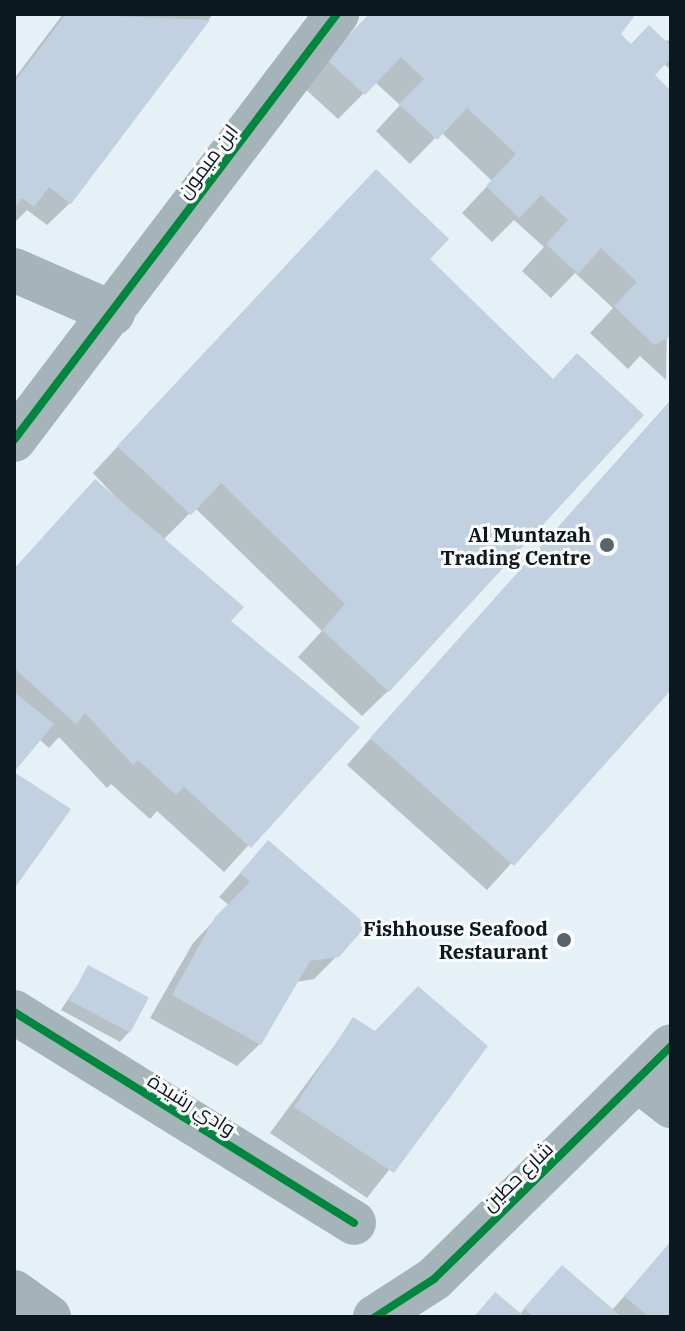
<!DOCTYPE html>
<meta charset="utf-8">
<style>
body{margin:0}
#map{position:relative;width:685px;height:1331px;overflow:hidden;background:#e5f0f7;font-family:"IBM Plex Serif",Cairo,serif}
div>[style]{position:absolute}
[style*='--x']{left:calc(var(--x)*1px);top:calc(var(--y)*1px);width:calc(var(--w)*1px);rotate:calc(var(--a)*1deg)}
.shadow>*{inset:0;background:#0003}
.building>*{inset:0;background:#c2d1e1;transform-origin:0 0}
.street>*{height:44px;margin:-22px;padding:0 22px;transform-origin:22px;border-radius:22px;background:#a5b4b8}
.secondary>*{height:44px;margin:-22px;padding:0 22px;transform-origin:22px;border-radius:22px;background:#a2b2b7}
.cycleway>*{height:8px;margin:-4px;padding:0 4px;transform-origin:4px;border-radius:4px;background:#00873e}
.dots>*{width:22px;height:22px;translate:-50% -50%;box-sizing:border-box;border:4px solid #fbfbfb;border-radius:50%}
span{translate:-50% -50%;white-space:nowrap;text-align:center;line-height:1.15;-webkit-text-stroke:6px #fbfbfb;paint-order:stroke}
.street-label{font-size:20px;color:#0b181f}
.poi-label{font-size:20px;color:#0b181f;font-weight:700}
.right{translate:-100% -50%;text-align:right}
.frame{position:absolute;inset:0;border:16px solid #0b181f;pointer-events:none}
</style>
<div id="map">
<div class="shadow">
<div style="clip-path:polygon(63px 14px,213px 14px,70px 203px,47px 225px,27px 210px,14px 223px,14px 79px)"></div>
<div style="clip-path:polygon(370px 14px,633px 14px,618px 34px,631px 46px,671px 40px,671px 70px,663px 63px,652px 75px,671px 94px,666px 380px,640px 356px,628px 369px,590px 333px,613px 308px,575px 273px,551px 298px,522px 271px,544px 247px,514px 220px,492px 242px,462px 213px,492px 181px,441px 132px,410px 164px,376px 131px,400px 105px,375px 82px,338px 119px,302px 86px)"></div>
<div style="clip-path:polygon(350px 197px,427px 259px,388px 691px,362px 716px,298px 657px,322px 631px,195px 508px,163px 540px,229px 621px,357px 727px,224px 872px,157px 811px,150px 819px,111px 784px,107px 788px,59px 737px,49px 748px,39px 739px,14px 769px,14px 569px,95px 482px,127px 509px,93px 473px)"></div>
<div style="clip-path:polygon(671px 400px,671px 687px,487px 890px,347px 765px)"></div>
<div style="clip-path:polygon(268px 842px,337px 956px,314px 979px,296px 982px,260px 1044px,237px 1066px,150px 1018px,193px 943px,229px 905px,219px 897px)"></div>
<div style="clip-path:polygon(89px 968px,129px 1032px,120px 1042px,61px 1010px)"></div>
<div style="clip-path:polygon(354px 1019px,375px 1033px,485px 1047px,367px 1198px,270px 1133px)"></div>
<div style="clip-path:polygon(671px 1244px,671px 1317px,473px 1317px,496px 1295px,519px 1315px,545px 1285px,612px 1310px)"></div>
</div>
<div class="building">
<div style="clip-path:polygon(66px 14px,210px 20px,71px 204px,49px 187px,34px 207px,22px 198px,14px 209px,14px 83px)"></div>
<div style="clip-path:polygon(369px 14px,636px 14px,621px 34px,631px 44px,649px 25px,671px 46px,671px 58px,655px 75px,671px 91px,671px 336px,654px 345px,614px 306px,637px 282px,601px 248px,578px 274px,546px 244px,568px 220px,541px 195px,519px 218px,486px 186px,516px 154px,467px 108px,437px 140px,399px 104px,424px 79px,401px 57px,365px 95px,326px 59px)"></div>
<div style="clip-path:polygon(376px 169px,449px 239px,430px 259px,553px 379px,577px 353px,644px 415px,389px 692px,322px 630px,345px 604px,221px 483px,191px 515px,117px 446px)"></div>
<div style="clip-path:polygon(671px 401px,671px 690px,514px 866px,370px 738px)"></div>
<div style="clip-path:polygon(95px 479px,244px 607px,231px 621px,360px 727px,251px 848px,184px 787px,176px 795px,138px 760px,133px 765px,85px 713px,76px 724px,14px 668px,14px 569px)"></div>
<div style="clip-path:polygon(14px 692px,54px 724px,14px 772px,71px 809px,14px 889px)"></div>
<div style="clip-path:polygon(268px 840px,367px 925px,339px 957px,310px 961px,261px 1045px,172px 995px,215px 917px,250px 882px,240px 873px)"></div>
<div style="left:88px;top:965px;width:69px;height:40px;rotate:28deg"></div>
<div style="clip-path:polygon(418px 986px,488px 1046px,394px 1173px,294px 1107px,353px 1017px,375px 1031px)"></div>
<div style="clip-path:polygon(671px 1241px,671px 1317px,649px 1317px,624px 1296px)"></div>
<div style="clip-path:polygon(562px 1265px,622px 1317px,534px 1317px,524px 1308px)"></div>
<div style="clip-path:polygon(495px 1292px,525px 1317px,474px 1317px)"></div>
</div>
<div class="street">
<div style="--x:14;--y:270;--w:108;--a:23.5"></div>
<div style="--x:14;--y:440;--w:535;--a:-52.83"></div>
<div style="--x:14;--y:1012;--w:400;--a:31.8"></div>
<div style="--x:639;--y:1081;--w:41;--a:38"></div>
<div style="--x:375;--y:1317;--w:70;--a:-32.8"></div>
<div style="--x:434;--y:1279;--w:332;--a:-44.5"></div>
</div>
<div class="secondary">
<div style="--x:14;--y:1292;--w:43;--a:35.5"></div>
</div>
<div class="cycleway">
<div style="--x:14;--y:440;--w:535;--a:-52.83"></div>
<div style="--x:14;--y:1012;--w:400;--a:31.8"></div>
<div style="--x:375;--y:1317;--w:70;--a:-32.8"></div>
<div style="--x:434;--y:1279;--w:332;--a:-44.5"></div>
</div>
<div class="dots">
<div style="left:607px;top:545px;background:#57646b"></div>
<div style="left:564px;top:940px;background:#57646b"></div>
</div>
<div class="street-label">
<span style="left:207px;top:161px;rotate:-53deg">ابن ميمون</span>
<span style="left:192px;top:1104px;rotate:32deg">وادي رشيدة</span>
<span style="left:517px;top:1176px;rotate:-44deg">شارع حطين</span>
</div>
<div class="poi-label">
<span class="right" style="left:591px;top:546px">Al Muntazah<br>Trading Centre</span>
<span class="right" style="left:548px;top:940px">Fishhouse Seafood<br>Restaurant</span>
</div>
<div class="frame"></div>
</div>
